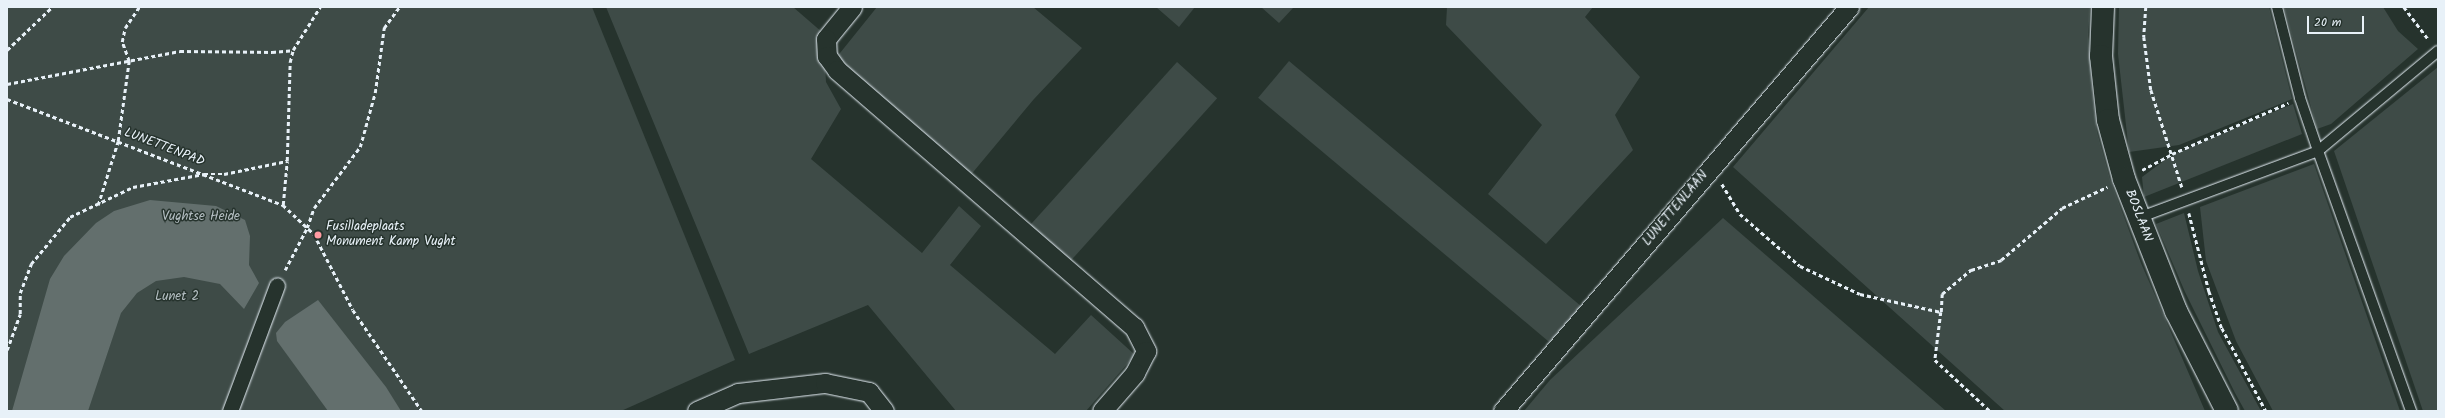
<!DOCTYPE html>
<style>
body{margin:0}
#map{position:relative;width:2445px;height:418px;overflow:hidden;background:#26332d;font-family:Kalam,sans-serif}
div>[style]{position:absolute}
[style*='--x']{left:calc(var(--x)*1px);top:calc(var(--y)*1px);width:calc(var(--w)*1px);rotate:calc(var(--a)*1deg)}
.green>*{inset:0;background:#3e4b47;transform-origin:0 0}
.water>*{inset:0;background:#636f6d}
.path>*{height:2.5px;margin-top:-1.25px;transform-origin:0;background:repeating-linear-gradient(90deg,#e8f1f8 0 4px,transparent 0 7px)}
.roads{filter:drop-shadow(0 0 1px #e8f1f8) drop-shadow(0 0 1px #e8f1f8)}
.service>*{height:10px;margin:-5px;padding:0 5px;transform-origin:5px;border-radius:5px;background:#26332d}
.pedestrian>*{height:15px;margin:-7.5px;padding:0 7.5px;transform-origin:7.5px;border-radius:7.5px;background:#26332d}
.minor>*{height:19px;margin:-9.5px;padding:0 9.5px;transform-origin:9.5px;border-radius:9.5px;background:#26332d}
.secondary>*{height:22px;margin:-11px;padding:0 11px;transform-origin:11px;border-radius:11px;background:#26332d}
.dots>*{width:11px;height:11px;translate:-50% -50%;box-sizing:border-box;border:2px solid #26332d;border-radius:50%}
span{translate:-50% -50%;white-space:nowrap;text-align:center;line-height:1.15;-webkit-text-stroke:3px #26332d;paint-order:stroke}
.street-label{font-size:13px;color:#e8f1f8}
.park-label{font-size:13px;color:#b5bfc3}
.poi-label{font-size:13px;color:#e8f1f8}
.left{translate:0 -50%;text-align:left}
.frame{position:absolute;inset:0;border:8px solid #e8f1f8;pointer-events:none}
.scale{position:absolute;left:2307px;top:16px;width:57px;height:18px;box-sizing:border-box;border:2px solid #e8f1f8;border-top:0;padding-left:5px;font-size:12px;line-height:14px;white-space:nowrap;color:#e8f1f8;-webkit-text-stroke:3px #26332d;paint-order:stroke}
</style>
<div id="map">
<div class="green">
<div style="clip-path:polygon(7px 7px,592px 7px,735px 360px,621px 411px,7px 411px)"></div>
<div style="clip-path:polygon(606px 7px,793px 7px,830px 39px,824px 49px,826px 82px,841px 109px,811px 159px,922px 253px,959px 206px,981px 226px,950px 265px,1055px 354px,1091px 315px,1135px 355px,1086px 411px,956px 411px,868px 305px,749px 354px)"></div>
<div style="clip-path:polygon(877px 7px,1033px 7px,1082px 48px,1034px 99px,964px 183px,836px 58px)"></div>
<div style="clip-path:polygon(1156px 7px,1195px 7px,1179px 27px)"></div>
<div style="clip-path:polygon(1261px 7px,1294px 7px,1279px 23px)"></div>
<div style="clip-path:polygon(1447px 7px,1593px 7px,1585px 17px,1640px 77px,1615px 115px,1633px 150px,1546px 244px,1488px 194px,1542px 125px,1446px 25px)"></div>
<div style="clip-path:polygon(1869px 7px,2090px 7px,2088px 36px,2093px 100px,2097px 132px,2110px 179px,2141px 263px,2205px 411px,2005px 411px,1733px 167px)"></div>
<div style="clip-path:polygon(2119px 7px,2269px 7px,2292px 99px,2179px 145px,2129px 152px,2118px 54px)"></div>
<div style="clip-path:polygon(2284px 7px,2383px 7px,2398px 31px,2418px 49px,2331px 124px,2317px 129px)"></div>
<div style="left:1289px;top:61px;width:383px;height:48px;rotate:40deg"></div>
<div style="left:1177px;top:62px;width:54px;height:222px;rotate:42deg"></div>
<div style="clip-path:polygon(2438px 67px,2438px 411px,2423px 411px,2334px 151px)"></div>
<div style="clip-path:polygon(2293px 104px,2302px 134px,2144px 197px,2142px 177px,2173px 154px)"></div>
<div style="clip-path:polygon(2314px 164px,2400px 411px,2273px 411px,2236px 341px,2206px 261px,2200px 207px)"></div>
<div style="clip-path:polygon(2184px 213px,2198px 271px,2218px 332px,2261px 411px,2245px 411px,2235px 393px,2185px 292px,2156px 224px)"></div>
<div style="clip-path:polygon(1723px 218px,1946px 411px,1524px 411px,1550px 380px)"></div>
</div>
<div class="water">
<div style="clip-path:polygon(150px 200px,216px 206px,245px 220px,250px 236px,249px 265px,259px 283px,244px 309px,220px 284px,184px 277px,156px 281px,137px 293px,121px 313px,88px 411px,12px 411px,50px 279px,64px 256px,96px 223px,114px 211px)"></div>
<div style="clip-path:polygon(318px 300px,386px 387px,401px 411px,328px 411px,277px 341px,276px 333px,285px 322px)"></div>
</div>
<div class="path">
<div style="--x:2146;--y:7;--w:30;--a:94"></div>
<div style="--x:2144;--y:37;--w:53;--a:82.5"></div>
<div style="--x:2151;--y:90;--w:102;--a:72.3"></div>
<div style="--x:2404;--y:7;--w:41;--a:52.9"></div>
<div style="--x:7;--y:50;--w:62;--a:-43.7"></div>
<div style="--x:7;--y:84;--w:176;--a:-10.8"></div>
<div style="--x:180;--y:51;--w:92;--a:0.6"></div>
<div style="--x:272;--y:52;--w:21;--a:-5"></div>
<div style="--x:7;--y:99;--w:296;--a:21"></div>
<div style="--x:283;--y:205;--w:42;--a:43.1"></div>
<div style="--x:314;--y:234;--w:85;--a:62.8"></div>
<div style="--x:353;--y:310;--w:122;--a:55.7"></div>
<div style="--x:2142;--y:170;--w:34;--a:-28"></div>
<div style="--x:2172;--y:154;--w:127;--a:-23.7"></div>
<div style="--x:1722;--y:184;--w:35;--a:59"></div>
<div style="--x:1740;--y:214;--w:79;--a:40.9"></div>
<div style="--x:1800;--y:266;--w:66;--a:25"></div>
<div style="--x:1860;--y:294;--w:83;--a:12.5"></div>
<div style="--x:1941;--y:312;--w:18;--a:-87"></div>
<div style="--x:1942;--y:294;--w:38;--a:-40"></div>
<div style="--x:1971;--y:270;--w:32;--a:-18"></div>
<div style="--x:2001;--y:260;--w:80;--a:-40.4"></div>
<div style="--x:2062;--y:208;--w:50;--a:-25"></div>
<div style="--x:98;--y:205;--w:67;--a:-72.6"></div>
<div style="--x:118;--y:141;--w:81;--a:-82.2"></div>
<div style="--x:129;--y:61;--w:20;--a:-110"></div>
<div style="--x:122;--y:42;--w:14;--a:-78"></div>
<div style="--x:125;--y:28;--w:25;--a:-56"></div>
<div style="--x:283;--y:205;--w:44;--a:-84.8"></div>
<div style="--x:287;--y:161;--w:99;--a:-88.3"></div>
<div style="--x:290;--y:62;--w:12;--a:-76"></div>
<div style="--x:293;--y:50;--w:51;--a:-57.9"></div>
<div style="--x:2189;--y:213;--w:81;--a:75.6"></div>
<div style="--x:2209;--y:291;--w:39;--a:71"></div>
<div style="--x:2222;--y:328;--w:94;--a:62.1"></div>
<div style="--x:285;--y:270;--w:47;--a:-62.4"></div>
<div style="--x:307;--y:228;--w:21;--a:-71"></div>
<div style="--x:314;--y:208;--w:76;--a:-53"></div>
<div style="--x:360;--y:147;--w:56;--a:-74.5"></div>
<div style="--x:375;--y:93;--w:66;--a:-82.1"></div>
<div style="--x:384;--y:28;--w:26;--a:-54"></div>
<div style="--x:1941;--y:312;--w:48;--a:97.1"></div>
<div style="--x:1935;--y:360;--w:75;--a:42.8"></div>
<div style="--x:7;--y:350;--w:38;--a:-70"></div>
<div style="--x:20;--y:314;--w:21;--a:-90"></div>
<div style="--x:20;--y:293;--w:31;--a:-69"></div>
<div style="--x:31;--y:264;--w:61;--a:-50.3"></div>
<div style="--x:70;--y:217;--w:70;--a:-25.5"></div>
<div style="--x:133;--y:187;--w:72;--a:-10.4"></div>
<div style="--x:204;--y:174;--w:20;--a:0"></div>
<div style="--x:224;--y:174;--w:64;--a:-11.7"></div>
</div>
<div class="roads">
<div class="service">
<div style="--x:2277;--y:7;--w:94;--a:75.8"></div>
<div style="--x:2300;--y:98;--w:56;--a:71.2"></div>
<div style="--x:2318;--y:151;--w:276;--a:70.3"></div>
<div style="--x:2138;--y:218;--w:192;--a:-20.4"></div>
<div style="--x:2318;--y:151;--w:156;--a:-39.8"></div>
</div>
<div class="pedestrian">
<div style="--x:230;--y:411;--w:134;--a:-69.5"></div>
</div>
<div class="minor">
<div style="--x:852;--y:7;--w:41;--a:129.1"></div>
<div style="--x:826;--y:39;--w:17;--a:87"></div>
<div style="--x:827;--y:56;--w:17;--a:54"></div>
<div style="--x:837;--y:70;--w:393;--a:40.9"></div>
<div style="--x:1134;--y:327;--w:27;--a:63"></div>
<div style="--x:1146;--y:351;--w:25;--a:117"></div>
<div style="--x:1135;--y:373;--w:50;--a:131"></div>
<div style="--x:697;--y:411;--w:45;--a:-23.7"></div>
<div style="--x:738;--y:393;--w:88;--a:-6.6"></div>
<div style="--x:825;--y:383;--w:45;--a:11.6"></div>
<div style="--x:869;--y:392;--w:24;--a:52"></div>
<div style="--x:1503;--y:411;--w:532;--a:-49.42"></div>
</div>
<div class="secondary">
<div style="--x:2103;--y:7;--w:49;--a:92.3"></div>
<div style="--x:2101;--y:56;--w:64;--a:83.8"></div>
<div style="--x:2108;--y:120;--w:61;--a:74.8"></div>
<div style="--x:2124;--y:179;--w:142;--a:68.5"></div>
<div style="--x:2176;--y:311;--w:112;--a:63"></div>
</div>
</div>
<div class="dots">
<div style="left:318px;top:235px;background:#ff9aa2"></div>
</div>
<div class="street-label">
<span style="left:164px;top:148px;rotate:21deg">LUNETTENPAD</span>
<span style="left:1676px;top:209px;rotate:-50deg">LUNETTENLAAN</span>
<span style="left:2138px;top:216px;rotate:69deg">BOSLAAN</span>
</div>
<div class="park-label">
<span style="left:201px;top:217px">Vughtse Heide</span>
<span style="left:177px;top:297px">Lunet 2</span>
</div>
<div class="poi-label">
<span class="left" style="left:326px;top:235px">Fusilladeplaats<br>Monument Kamp Vught</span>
</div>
<div class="frame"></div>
<div class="scale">20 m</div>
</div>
